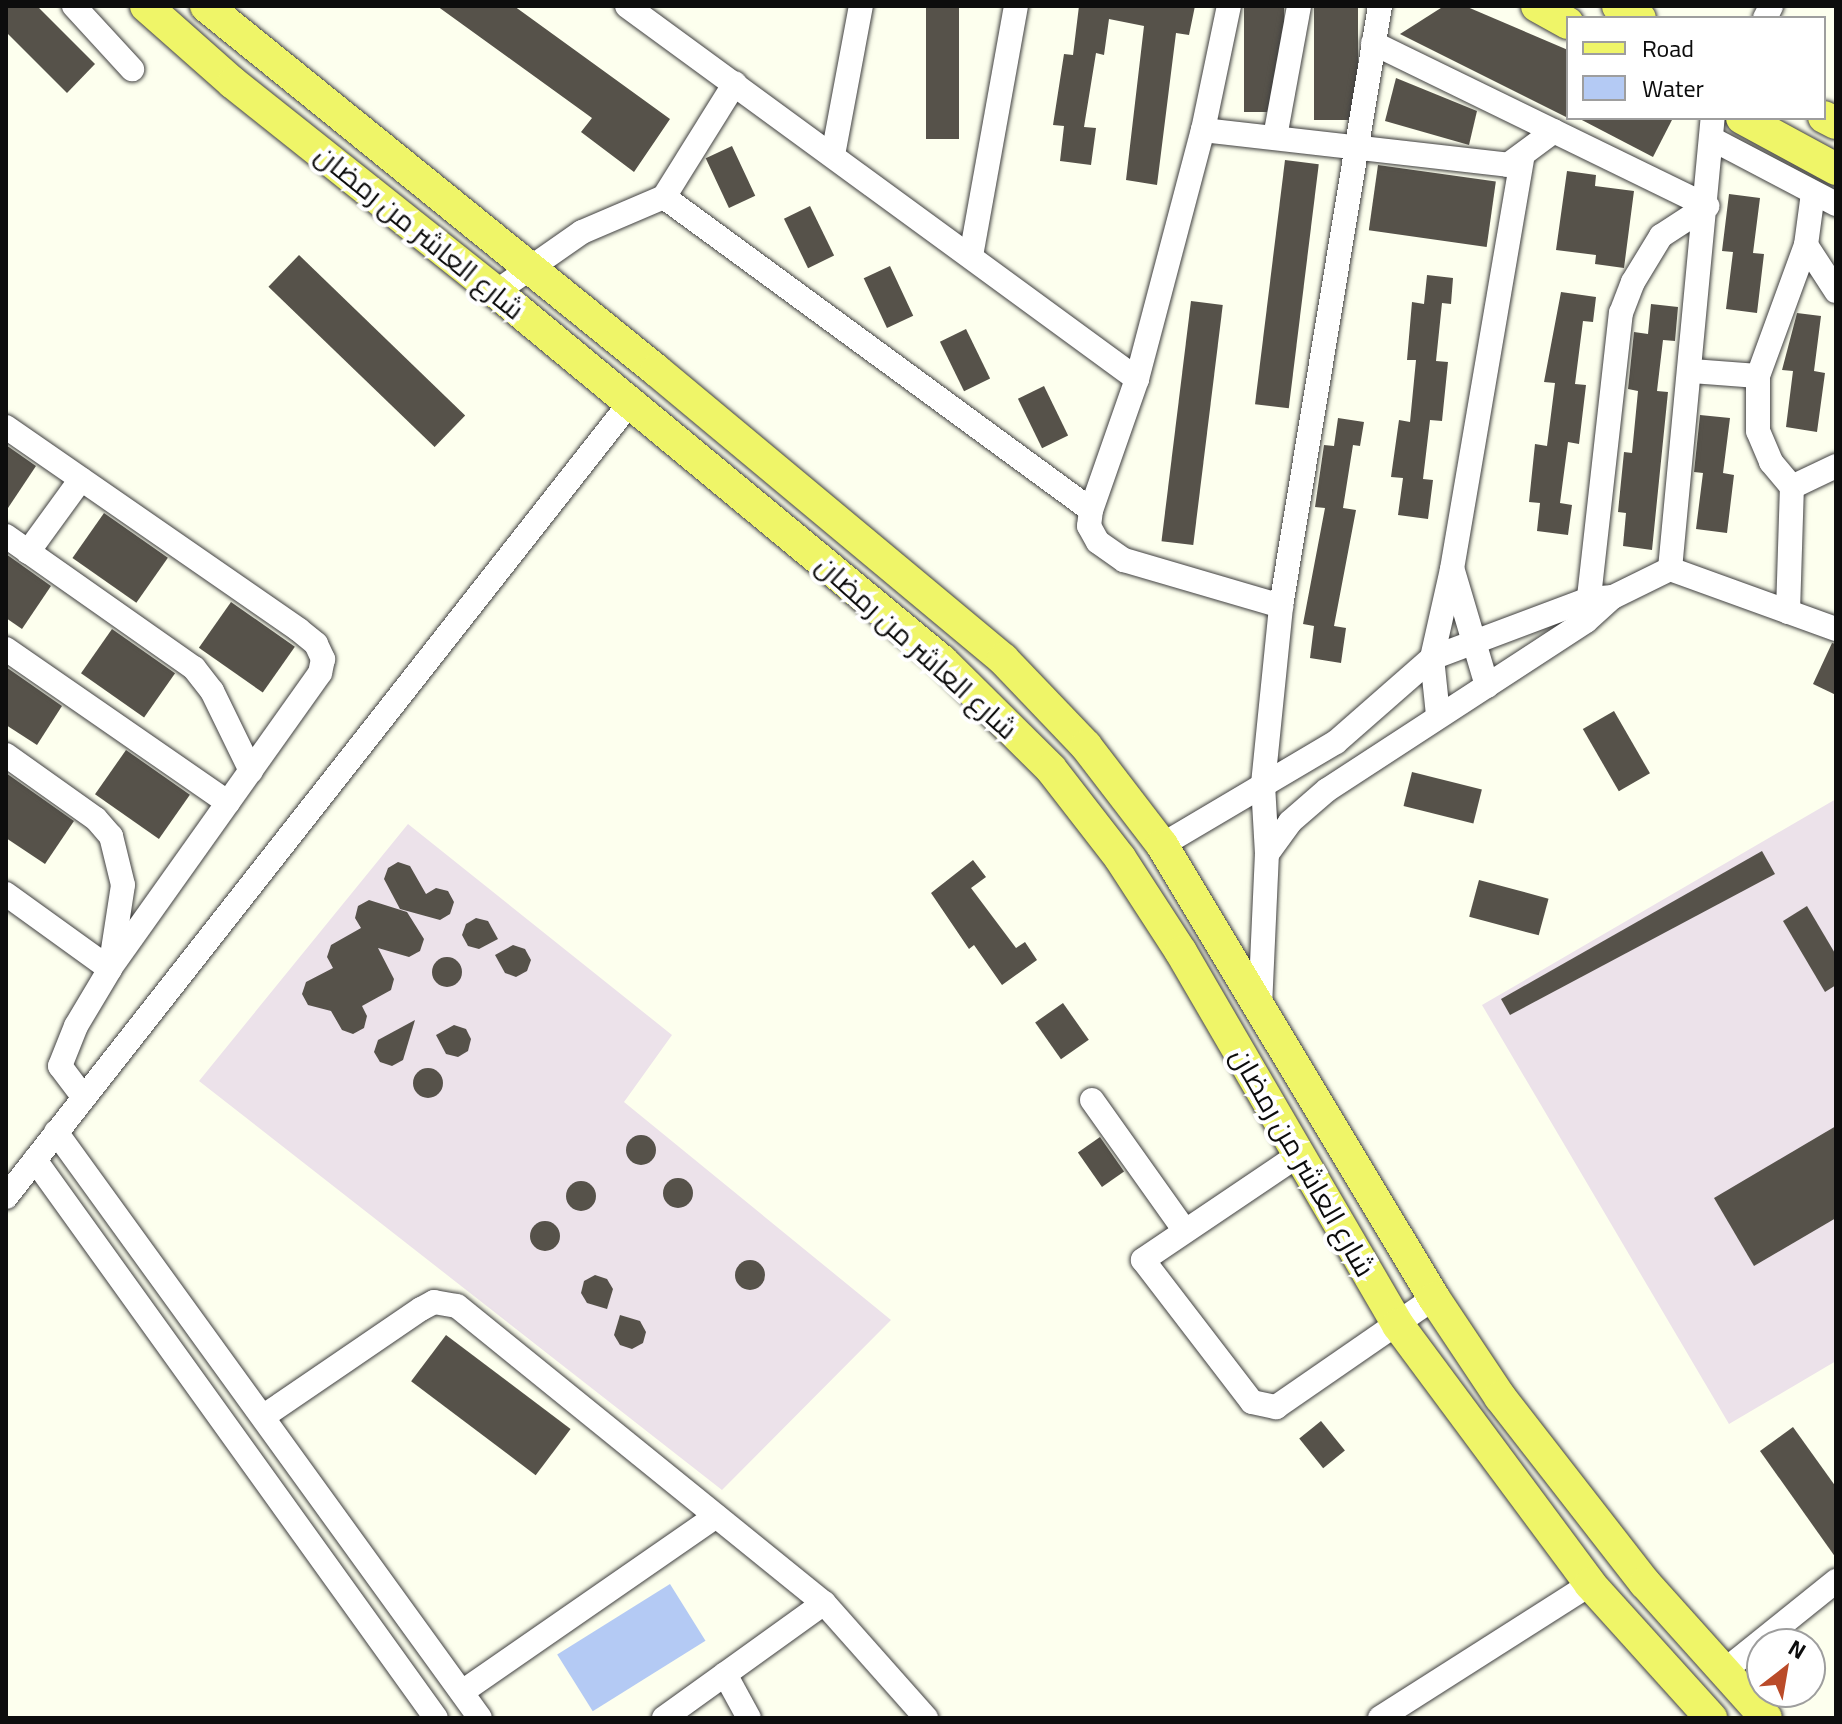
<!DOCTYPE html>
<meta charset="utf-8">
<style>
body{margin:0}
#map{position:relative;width:1842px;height:1724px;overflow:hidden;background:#fdffee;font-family:Georgia,Cairo,serif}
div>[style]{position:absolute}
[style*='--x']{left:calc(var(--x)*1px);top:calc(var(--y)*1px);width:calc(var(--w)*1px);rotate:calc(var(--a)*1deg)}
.industrial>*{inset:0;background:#ece2ea}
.water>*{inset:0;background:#b4caf4;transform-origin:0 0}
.building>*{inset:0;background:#56524a;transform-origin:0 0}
.round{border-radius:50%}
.roads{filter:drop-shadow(0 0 2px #404040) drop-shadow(0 0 2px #404040)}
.minor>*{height:24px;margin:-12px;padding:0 12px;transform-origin:12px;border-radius:12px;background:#fff}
.major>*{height:32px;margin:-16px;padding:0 16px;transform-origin:16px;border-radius:16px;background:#eff568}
span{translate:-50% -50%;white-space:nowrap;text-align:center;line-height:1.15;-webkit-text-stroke:8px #fff;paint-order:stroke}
.street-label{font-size:28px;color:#0d0d0d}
.frame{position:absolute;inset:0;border:8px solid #0d0d0d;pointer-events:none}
.legend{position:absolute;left:1566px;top:16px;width:260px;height:104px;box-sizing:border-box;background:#fff;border:2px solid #9e9e9e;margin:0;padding:10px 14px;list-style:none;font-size:24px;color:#0d0d0d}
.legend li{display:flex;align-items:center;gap:16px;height:40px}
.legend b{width:40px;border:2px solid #9e9e9e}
.north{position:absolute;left:1746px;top:1628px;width:80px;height:80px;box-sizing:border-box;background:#fff;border:2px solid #9e9e9e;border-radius:50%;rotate:31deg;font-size:22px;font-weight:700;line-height:32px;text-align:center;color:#0d0d0d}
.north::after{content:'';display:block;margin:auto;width:28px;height:36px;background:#ba4b29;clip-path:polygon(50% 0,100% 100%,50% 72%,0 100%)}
</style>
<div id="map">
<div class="industrial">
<div style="clip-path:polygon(1836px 799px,1836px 1361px,1729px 1424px,1482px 1005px)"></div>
<div style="clip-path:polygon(408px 824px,672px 1035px,624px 1102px,891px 1320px,722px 1490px,199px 1081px)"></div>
</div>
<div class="water">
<div style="left:670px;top:1584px;width:67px;height:133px;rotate:58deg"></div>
</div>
<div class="building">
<div style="clip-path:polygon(6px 6px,37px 6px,95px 64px,67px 93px,6px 32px)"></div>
<div style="clip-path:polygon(437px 6px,514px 6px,670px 119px,634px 172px,581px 132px,592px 118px)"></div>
<div style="left:926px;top:6px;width:33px;height:133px"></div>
<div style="clip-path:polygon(1079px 6px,1195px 6px,1189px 35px,1176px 33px,1157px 185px,1126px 180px,1144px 26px,1109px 19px,1104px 55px,1096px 53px,1084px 127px,1096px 128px,1091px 165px,1060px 161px,1064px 126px,1053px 125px,1064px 54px,1073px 55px)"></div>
<div style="left:1244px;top:6px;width:40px;height:106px"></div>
<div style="left:1314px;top:6px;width:44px;height:114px"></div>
<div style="clip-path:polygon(1444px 6px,1465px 6px,1568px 50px,1568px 118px,1400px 34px)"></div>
<div style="clip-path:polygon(1396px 78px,1477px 111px,1469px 145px,1385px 121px)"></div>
<div style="clip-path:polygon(1578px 118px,1673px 118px,1653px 157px)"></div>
<div style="left:732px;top:146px;width:55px;height:29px;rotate:65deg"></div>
<div style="left:1285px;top:160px;width:34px;height:246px;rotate:7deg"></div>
<div style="left:1378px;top:165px;width:119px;height:66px;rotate:8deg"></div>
<div style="clip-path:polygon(1567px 171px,1596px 175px,1595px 186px,1634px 191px,1624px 268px,1595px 264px,1596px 255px,1556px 250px)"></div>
<div style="clip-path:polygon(1729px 194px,1760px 198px,1753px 253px,1764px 254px,1757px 313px,1726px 309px,1733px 252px,1722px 251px)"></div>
<div style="left:810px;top:206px;width:55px;height:29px;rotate:64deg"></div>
<div style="left:299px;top:255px;width:231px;height:44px;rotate:44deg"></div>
<div style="left:890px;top:266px;width:55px;height:29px;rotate:65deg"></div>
<div style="clip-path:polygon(1427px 275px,1453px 278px,1451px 304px,1442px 303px,1436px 361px,1448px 362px,1442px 421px,1430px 420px,1423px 479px,1433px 480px,1428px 519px,1398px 515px,1403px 478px,1391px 477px,1399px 420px,1410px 422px,1416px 360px,1407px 360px,1412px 302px,1424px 304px)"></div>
<div style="clip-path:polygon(1561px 292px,1596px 297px,1593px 322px,1583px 321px,1575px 384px,1586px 385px,1579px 444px,1568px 442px,1560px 503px,1572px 505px,1568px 535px,1537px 531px,1540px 503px,1529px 502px,1535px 444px,1547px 446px,1555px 383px,1544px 382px)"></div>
<div style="left:1191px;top:301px;width:32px;height:242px;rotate:7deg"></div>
<div style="clip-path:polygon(1651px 304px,1678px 307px,1675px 341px,1663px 340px,1657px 391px,1668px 392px,1652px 550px,1623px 546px,1626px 513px,1618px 512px,1624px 452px,1632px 453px,1638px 391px,1628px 389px,1634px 332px,1648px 334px)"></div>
<div style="clip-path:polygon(1797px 313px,1821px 316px,1814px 371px,1825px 373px,1817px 432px,1786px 427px,1793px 371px,1782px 370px)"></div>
<div style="left:966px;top:329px;width:55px;height:29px;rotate:64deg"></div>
<div style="left:1044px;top:386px;width:55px;height:29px;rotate:64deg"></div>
<div style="clip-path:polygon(1700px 415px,1730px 418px,1723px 473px,1734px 475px,1727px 533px,1696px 529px,1703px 473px,1694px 472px)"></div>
<div style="clip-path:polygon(1338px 418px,1364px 422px,1360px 446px,1353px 445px,1343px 508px,1356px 510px,1334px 626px,1346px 628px,1341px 663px,1310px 658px,1314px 626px,1303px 624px,1325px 508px,1315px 507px,1324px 445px,1334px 446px)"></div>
<div style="clip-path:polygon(6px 445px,36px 466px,6px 511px)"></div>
<div style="left:104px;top:513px;width:78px;height:55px;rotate:35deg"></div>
<div style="clip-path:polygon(6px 554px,51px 586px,22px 629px,6px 618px)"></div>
<div style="left:231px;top:602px;width:78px;height:56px;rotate:35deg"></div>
<div style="left:112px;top:629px;width:77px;height:54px;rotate:35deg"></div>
<div style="clip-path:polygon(1832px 643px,1836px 644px,1836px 695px,1813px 684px)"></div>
<div style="clip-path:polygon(6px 667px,62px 706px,37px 745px,6px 725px)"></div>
<div style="left:1614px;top:711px;width:72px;height:36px;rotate:60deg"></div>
<div style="left:126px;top:750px;width:78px;height:54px;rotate:35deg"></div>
<div style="left:1412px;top:772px;width:72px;height:35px;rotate:14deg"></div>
<div style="clip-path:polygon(6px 773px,74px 821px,45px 864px,6px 838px)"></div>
<div style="clip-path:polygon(1762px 851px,1775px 874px,1510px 1015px,1501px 999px)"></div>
<div style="clip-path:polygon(973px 860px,986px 877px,971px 888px,1016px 948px,1025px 942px,1037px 960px,1002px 985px,974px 945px,969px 949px,931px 893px)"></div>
<div style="clip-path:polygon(398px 862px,410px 866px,426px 894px,436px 888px,448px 891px,454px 902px,450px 914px,440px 920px,400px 909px,384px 879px,388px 868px)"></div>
<div style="left:1479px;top:880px;width:72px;height:38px;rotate:15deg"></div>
<div style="clip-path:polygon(369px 900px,407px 912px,424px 939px,420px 951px,409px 957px,378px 948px,394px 979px,391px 990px,362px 1006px,367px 1016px,364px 1028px,353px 1034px,342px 1030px,331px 1011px,308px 1005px,302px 994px,306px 982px,333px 968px,327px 957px,331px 945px,361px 928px,355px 918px,358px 906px)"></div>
<div style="clip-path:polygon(1807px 906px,1836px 955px,1836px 985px,1825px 992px,1783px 921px)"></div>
<div style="clip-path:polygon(476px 918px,488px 921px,498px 939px,479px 949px,468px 946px,462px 935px,466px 924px)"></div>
<div style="clip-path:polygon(513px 945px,525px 949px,531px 960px,527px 971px,516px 977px,505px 973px,495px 955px)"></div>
<div class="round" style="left:432px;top:957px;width:30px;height:30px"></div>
<div style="left:1063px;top:1003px;width:45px;height:34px;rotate:55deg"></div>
<div style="clip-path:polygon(415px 1020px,403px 1060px,392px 1066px,380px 1062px,374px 1052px,378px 1040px)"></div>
<div style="clip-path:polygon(454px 1025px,466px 1029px,471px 1039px,468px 1051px,458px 1057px,446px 1054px,436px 1035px)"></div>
<div class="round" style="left:413px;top:1068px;width:30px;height:30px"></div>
<div style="clip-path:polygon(1836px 1126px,1836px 1218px,1754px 1266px,1714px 1198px)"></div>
<div class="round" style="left:626px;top:1135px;width:30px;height:30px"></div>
<div style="left:1100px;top:1137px;width:42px;height:27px;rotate:55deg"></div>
<div class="round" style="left:663px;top:1178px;width:30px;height:30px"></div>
<div class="round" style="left:566px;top:1181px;width:30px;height:30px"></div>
<div class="round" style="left:530px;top:1221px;width:30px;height:30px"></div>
<div class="round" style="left:735px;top:1260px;width:30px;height:30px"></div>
<div style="clip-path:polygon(595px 1275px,607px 1279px,613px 1289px,607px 1309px,587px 1303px,581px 1293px,584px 1281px)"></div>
<div style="clip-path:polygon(620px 1315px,640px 1321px,646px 1332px,643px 1343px,632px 1349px,620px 1345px,614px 1335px)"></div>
<div style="left:446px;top:1335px;width:156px;height:58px;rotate:37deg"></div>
<div style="left:1321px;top:1421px;width:38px;height:28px;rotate:51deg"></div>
<div style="clip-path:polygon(1793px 1427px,1836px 1487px,1836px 1558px,1760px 1451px)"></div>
</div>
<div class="roads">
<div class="minor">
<div style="--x:74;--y:6;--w:86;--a:47.4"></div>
<div style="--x:627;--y:6;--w:632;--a:36.18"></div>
<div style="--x:1137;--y:379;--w:139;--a:109.3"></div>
<div style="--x:1091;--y:510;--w:16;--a:97"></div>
<div style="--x:1089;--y:526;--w:18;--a:61"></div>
<div style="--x:1098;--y:542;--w:32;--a:35"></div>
<div style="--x:1124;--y:560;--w:164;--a:16.3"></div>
<div style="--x:1765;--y:18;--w:13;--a:-63"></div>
<div style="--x:1373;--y:43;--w:372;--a:26"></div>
<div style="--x:1203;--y:130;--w:307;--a:6.5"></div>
<div style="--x:1508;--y:165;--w:57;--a:-36.5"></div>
<div style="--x:1275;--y:137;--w:133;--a:-79.6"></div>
<div style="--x:1714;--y:140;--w:138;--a:27.7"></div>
<div style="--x:833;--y:155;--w:152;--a:-79.4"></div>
<div style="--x:1813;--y:193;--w:52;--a:97.7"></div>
<div style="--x:1806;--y:245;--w:55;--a:56.9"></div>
<div style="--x:664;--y:197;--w:529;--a:36.24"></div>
<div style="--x:971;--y:256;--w:254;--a:-79.8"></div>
<div style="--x:496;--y:292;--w:105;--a:-34.9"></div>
<div style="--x:582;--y:232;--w:89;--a:-23.1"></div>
<div style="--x:664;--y:197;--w:134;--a:-58.1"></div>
<div style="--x:1692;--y:371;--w:66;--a:4.3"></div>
<div style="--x:1758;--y:376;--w:55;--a:90"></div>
<div style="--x:1758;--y:431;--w:34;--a:67"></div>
<div style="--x:1771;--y:462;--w:33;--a:50"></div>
<div style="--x:1758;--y:376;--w:140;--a:-69.9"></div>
<div style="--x:1137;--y:379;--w:258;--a:-75.2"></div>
<div style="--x:1203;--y:130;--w:127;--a:-78.2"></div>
<div style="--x:6;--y:427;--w:356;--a:34.7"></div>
<div style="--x:299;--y:630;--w:22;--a:39"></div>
<div style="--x:316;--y:644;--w:17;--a:65"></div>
<div style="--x:323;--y:659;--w:14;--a:102"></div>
<div style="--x:320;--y:673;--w:363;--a:125.4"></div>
<div style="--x:110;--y:969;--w:66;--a:120.8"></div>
<div style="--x:76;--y:1026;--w:43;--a:111.8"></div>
<div style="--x:60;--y:1066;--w:39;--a:53"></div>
<div style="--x:6;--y:536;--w:230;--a:35.1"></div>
<div style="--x:194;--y:668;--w:29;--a:52"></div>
<div style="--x:212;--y:691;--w:89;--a:64"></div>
<div style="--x:28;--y:552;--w:90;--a:-54"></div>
<div style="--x:1670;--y:569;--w:453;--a:-84.6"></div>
<div style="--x:1453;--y:571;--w:120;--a:73.5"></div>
<div style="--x:1788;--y:612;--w:125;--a:-88.2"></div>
<div style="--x:1792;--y:487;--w:49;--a:-25.5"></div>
<div style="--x:1587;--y:615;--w:304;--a:-83.6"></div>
<div style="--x:1621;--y:313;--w:33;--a:-69"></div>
<div style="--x:1633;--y:282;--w:54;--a:-58.7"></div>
<div style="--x:1661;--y:236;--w:55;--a:-33.1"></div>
<div style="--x:6;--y:649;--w:270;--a:34.7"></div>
<div style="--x:1438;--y:715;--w:57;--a:-96"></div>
<div style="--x:1432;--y:658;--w:91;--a:-77.3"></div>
<div style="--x:1452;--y:569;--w:416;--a:-80.3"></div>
<div style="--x:6;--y:755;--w:110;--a:35.4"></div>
<div style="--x:96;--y:819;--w:23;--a:49"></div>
<div style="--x:111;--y:836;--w:50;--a:76.2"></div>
<div style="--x:123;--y:885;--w:85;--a:98.8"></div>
<div style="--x:110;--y:969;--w:128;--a:-144.2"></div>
<div style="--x:1162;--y:845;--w:202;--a:-30.6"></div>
<div style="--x:1336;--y:742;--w:128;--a:-41.2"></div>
<div style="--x:1432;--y:658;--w:168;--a:-20.6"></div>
<div style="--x:1589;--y:599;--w:24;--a:-5"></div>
<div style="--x:1267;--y:854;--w:39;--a:-54"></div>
<div style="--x:1290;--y:822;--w:49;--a:-40.9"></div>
<div style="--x:1327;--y:790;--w:309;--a:-33.1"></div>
<div style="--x:1586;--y:621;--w:36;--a:-42"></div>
<div style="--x:1613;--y:597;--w:64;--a:-26.2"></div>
<div style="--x:1670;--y:569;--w:177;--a:19.9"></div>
<div style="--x:1260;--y:1007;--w:153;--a:-87.4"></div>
<div style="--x:1267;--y:854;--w:70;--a:-93.3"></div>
<div style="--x:1263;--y:784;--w:179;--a:-84.2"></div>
<div style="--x:1281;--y:606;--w:608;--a:-80.63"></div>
<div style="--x:1092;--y:1100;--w:157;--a:54.6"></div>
<div style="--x:56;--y:1132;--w:723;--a:54.11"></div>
<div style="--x:1297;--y:1156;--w:186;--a:146"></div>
<div style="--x:1143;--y:1260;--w:179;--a:52.5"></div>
<div style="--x:1252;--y:1402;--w:25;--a:12"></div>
<div style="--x:1276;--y:1407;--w:192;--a:-34.6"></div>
<div style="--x:35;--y:1160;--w:687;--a:54.3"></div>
<div style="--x:6;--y:1197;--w:1010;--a:-51.84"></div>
<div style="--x:264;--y:1416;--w:190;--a:-34.3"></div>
<div style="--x:421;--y:1309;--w:15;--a:-28"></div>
<div style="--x:434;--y:1302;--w:23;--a:10"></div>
<div style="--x:457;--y:1306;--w:472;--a:39"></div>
<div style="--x:824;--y:1603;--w:154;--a:48.4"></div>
<div style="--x:1724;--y:1671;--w:144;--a:-38.8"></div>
<div style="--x:725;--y:1674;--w:50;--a:61.4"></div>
<div style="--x:462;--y:1692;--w:309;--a:-34.7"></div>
<div style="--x:664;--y:1718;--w:197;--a:-35.7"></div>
<div style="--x:1380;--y:1718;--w:249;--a:-32.5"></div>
</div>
<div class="major">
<div style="--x:146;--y:6;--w:116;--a:41.5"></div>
<div style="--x:233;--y:83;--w:336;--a:38.5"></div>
<div style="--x:496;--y:292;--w:579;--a:39.6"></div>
<div style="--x:942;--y:661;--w:153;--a:44.7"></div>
<div style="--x:1051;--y:769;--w:113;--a:52.2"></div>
<div style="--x:1120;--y:858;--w:112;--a:57"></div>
<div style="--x:1181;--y:952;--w:432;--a:59.8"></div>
<div style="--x:1398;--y:1325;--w:322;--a:53.4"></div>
<div style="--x:1590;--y:1584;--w:181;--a:47.9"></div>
<div style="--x:206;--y:6;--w:579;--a:38.97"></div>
<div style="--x:656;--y:370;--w:452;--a:39.8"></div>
<div style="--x:1003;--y:659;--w:120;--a:46.3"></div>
<div style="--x:1086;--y:746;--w:125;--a:52.5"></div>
<div style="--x:1162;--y:845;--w:528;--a:59.02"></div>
<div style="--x:1434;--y:1298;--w:119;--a:56.3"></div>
<div style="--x:1500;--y:1397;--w:236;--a:52.1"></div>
<div style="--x:1645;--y:1583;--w:181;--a:48.1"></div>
<div style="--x:1537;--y:6;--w:35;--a:29"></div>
<div style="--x:1618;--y:6;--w:25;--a:29"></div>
<div style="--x:1824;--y:117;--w:13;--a:27"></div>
<div style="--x:1742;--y:118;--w:107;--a:28.5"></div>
</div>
</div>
<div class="street-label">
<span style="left:420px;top:232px;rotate:39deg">شارع العاشر من رمضان</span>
<span style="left:917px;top:647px;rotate:42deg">شارع العاشر من رمضان</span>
<span style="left:1303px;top:1162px;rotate:60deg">شارع العاشر من رمضان</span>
</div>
<div class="frame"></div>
<ul class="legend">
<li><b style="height:10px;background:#eff568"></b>Road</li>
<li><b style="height:22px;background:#b4caf4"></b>Water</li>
</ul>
<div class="north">N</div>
</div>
